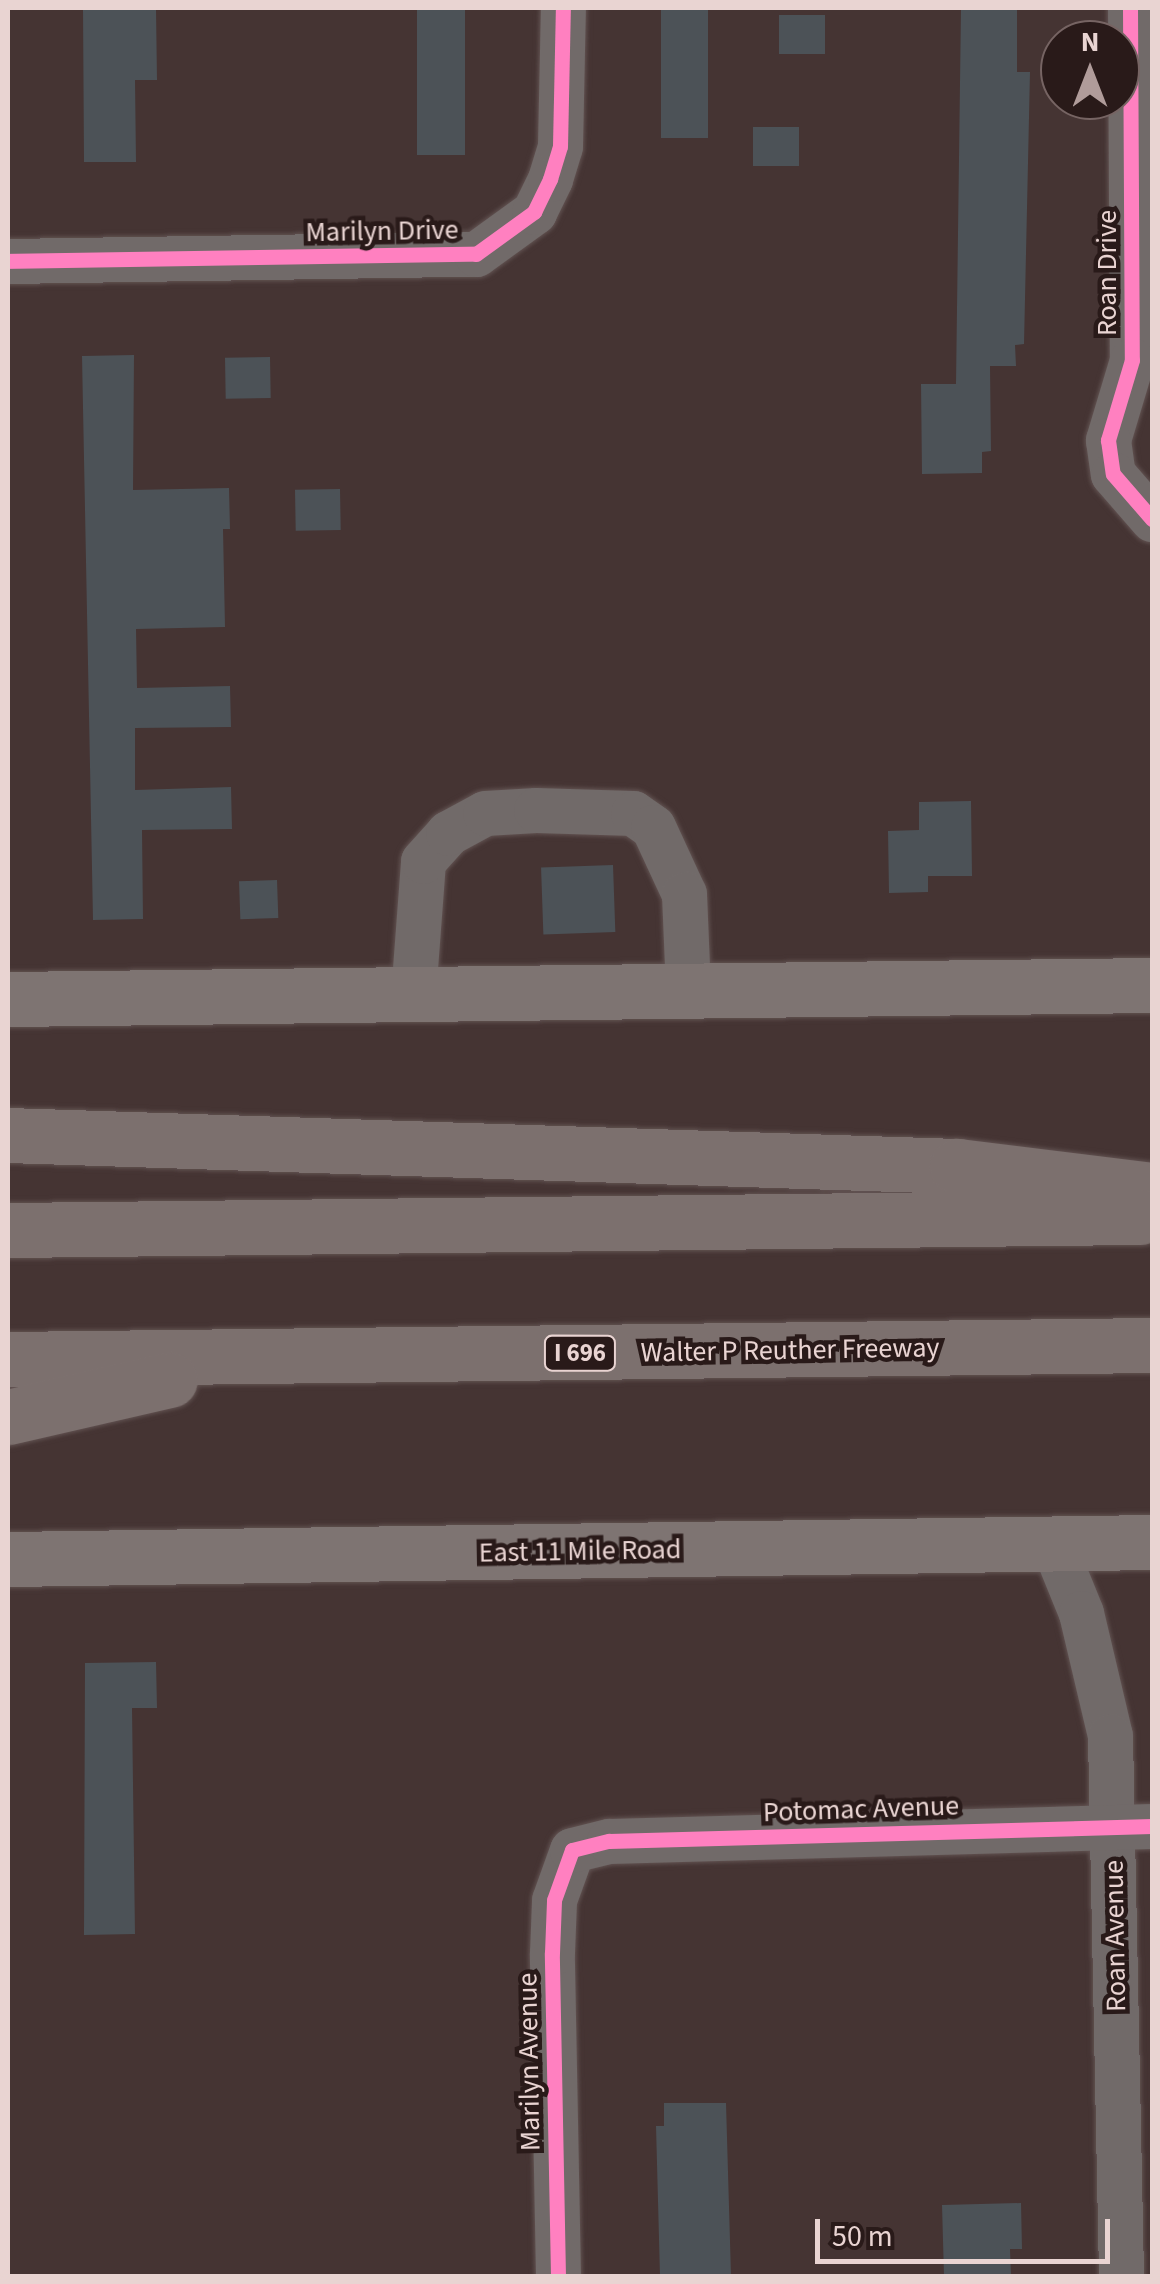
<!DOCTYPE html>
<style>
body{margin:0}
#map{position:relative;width:1160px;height:2284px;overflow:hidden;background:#453433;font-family:"Source Sans 3",sans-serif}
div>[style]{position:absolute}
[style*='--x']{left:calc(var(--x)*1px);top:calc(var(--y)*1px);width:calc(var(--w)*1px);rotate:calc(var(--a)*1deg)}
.building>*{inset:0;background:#4c5257;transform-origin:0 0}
.roads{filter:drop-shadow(0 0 2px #615251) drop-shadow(0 0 2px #615251)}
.minor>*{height:45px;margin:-22.5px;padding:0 22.5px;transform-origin:22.5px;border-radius:22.5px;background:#716a69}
.major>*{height:55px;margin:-27.5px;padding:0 27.5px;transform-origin:27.5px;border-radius:27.5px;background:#7e7472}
.highway>*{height:55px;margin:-27.5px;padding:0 27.5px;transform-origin:27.5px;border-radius:27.5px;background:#7c706e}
.cycleway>*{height:15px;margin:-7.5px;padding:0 7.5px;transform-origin:7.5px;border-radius:7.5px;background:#ff80c0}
span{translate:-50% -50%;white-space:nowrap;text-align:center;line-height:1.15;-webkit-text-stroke:9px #291a19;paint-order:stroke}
.shield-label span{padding:2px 8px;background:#291a19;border:2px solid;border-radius:8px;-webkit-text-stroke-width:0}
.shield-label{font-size:25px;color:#e9d4d2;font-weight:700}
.street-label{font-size:28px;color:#e9d4d2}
.frame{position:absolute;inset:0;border:10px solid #e9d4d2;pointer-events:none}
.north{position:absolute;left:1040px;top:20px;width:100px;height:100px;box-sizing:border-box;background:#291a19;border:2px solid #766463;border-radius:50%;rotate:0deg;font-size:28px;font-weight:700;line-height:40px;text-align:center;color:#e9d4d2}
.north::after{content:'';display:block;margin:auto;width:35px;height:45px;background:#b09c9a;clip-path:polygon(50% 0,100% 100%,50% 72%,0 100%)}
.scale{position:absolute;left:815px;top:2219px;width:295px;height:45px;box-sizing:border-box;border:5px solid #e9d4d2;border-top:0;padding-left:12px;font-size:30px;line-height:35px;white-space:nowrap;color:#e9d4d2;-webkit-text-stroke:8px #291a19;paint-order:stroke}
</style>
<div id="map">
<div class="building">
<div style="clip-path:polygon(83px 8px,156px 8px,157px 80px,135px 80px,136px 162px,84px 162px)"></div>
<div style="left:417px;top:8px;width:48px;height:147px"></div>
<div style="left:661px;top:8px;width:47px;height:130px"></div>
<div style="clip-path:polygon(961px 8px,1017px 8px,1017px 72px,1030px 72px,1024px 344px,1015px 345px,1016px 366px,990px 366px,991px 451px,982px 452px,982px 473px,922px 474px,921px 384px,956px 384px)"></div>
<div style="left:779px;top:15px;width:46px;height:39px"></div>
<div style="left:799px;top:127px;width:39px;height:46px;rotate:90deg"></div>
<div style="clip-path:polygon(134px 355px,133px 490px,229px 488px,230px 529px,223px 529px,225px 627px,136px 629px,137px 688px,230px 686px,231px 727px,135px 728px,135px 790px,231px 787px,232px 829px,142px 830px,143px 919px,93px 920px,82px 356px)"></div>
<div style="left:270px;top:357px;width:41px;height:45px;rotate:89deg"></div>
<div style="left:340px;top:489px;width:41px;height:45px;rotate:89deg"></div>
<div style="clip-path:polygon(971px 801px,972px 876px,928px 876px,928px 892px,889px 893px,888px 831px,919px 830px,919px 802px)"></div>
<div style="left:613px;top:865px;width:67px;height:72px;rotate:88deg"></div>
<div style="left:277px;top:880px;width:38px;height:38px;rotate:88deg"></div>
<div style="clip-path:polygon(156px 1662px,157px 1708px,132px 1708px,135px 1934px,84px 1935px,85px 1663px)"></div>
<div style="clip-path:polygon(664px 2103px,726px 2103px,731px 2276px,660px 2276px,656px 2126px,664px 2126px)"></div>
<div style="clip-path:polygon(1021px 2203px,1022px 2249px,1010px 2249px,1011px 2276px,944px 2276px,942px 2205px)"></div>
</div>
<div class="roads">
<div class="minor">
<div style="--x:1130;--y:8;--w:352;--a:89.7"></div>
<div style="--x:1132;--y:360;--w:84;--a:106.7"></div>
<div style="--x:1108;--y:440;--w:34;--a:82"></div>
<div style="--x:1113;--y:474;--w:60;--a:49.1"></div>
<div style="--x:8;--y:261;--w:468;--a:-0.9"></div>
<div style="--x:476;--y:254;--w:72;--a:-35.9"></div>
<div style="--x:534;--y:212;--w:37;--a:-64"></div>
<div style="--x:550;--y:179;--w:34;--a:-73"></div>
<div style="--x:560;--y:146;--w:138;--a:-88.8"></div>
<div style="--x:413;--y:995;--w:134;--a:-85.7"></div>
<div style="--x:423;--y:861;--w:38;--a:-48"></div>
<div style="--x:448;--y:833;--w:42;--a:-28.4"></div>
<div style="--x:485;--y:813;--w:51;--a:-3.4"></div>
<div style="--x:536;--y:810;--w:97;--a:1.8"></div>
<div style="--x:633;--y:813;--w:24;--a:35"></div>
<div style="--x:653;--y:827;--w:74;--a:65.2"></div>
<div style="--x:684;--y:894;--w:97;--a:87.6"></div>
<div style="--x:1053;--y:1544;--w:74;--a:67.9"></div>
<div style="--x:1081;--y:1613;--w:126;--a:76.7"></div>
<div style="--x:1110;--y:1736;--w:540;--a:88.83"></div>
<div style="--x:558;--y:2276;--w:323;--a:-91.1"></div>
<div style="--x:552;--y:1953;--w:53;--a:-87.8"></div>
<div style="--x:554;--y:1900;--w:53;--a:-70.2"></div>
<div style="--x:572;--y:1850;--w:38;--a:-14"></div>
<div style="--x:609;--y:1841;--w:543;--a:-1.58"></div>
</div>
<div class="major">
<div style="--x:8;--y:999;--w:1144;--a:-0.7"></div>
<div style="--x:8;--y:1559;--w:1144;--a:-0.85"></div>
</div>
<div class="highway">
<div style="--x:8;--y:1135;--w:950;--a:1.87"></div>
<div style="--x:957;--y:1166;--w:196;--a:7"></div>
<div style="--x:8;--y:1230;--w:1132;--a:-0.66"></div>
<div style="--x:8;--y:1359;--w:1144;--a:-0.7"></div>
<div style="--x:8;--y:1417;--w:166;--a:-12.9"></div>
</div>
</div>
<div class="cycleway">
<div style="--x:1130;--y:8;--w:352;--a:89.7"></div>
<div style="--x:1132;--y:360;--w:84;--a:106.7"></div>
<div style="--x:1108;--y:440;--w:34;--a:82"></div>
<div style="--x:1113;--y:474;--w:60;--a:49.1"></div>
<div style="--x:8;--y:261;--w:468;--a:-0.9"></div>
<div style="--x:476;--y:254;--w:72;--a:-35.9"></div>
<div style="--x:534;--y:212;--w:37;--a:-64"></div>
<div style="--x:550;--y:179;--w:34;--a:-73"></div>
<div style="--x:560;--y:146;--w:138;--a:-88.8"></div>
<div style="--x:558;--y:2276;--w:323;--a:-91.1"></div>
<div style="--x:552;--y:1953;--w:53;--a:-87.8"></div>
<div style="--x:554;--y:1900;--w:53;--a:-70.2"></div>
<div style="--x:572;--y:1850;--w:38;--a:-14"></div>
<div style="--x:609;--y:1841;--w:543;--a:-1.58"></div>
</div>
<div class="shield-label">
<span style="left:580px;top:1353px">I 696</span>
</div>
<div class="street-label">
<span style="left:382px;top:231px;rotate:-1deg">Marilyn Drive</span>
<span style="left:1107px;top:273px;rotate:-90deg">Roan Drive</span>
<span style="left:790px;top:1350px;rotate:-1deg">Walter P Reuther Freeway</span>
<span style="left:580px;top:1551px;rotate:-1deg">East 11 Mile Road</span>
<span style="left:861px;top:1809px;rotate:-2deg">Potomac Avenue</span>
<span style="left:1115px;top:1936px;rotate:-91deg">Roan Avenue</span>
<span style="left:529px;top:2062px;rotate:-91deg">Marilyn Avenue</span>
</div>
<div class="frame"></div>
<div class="north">N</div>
<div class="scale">50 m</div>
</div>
